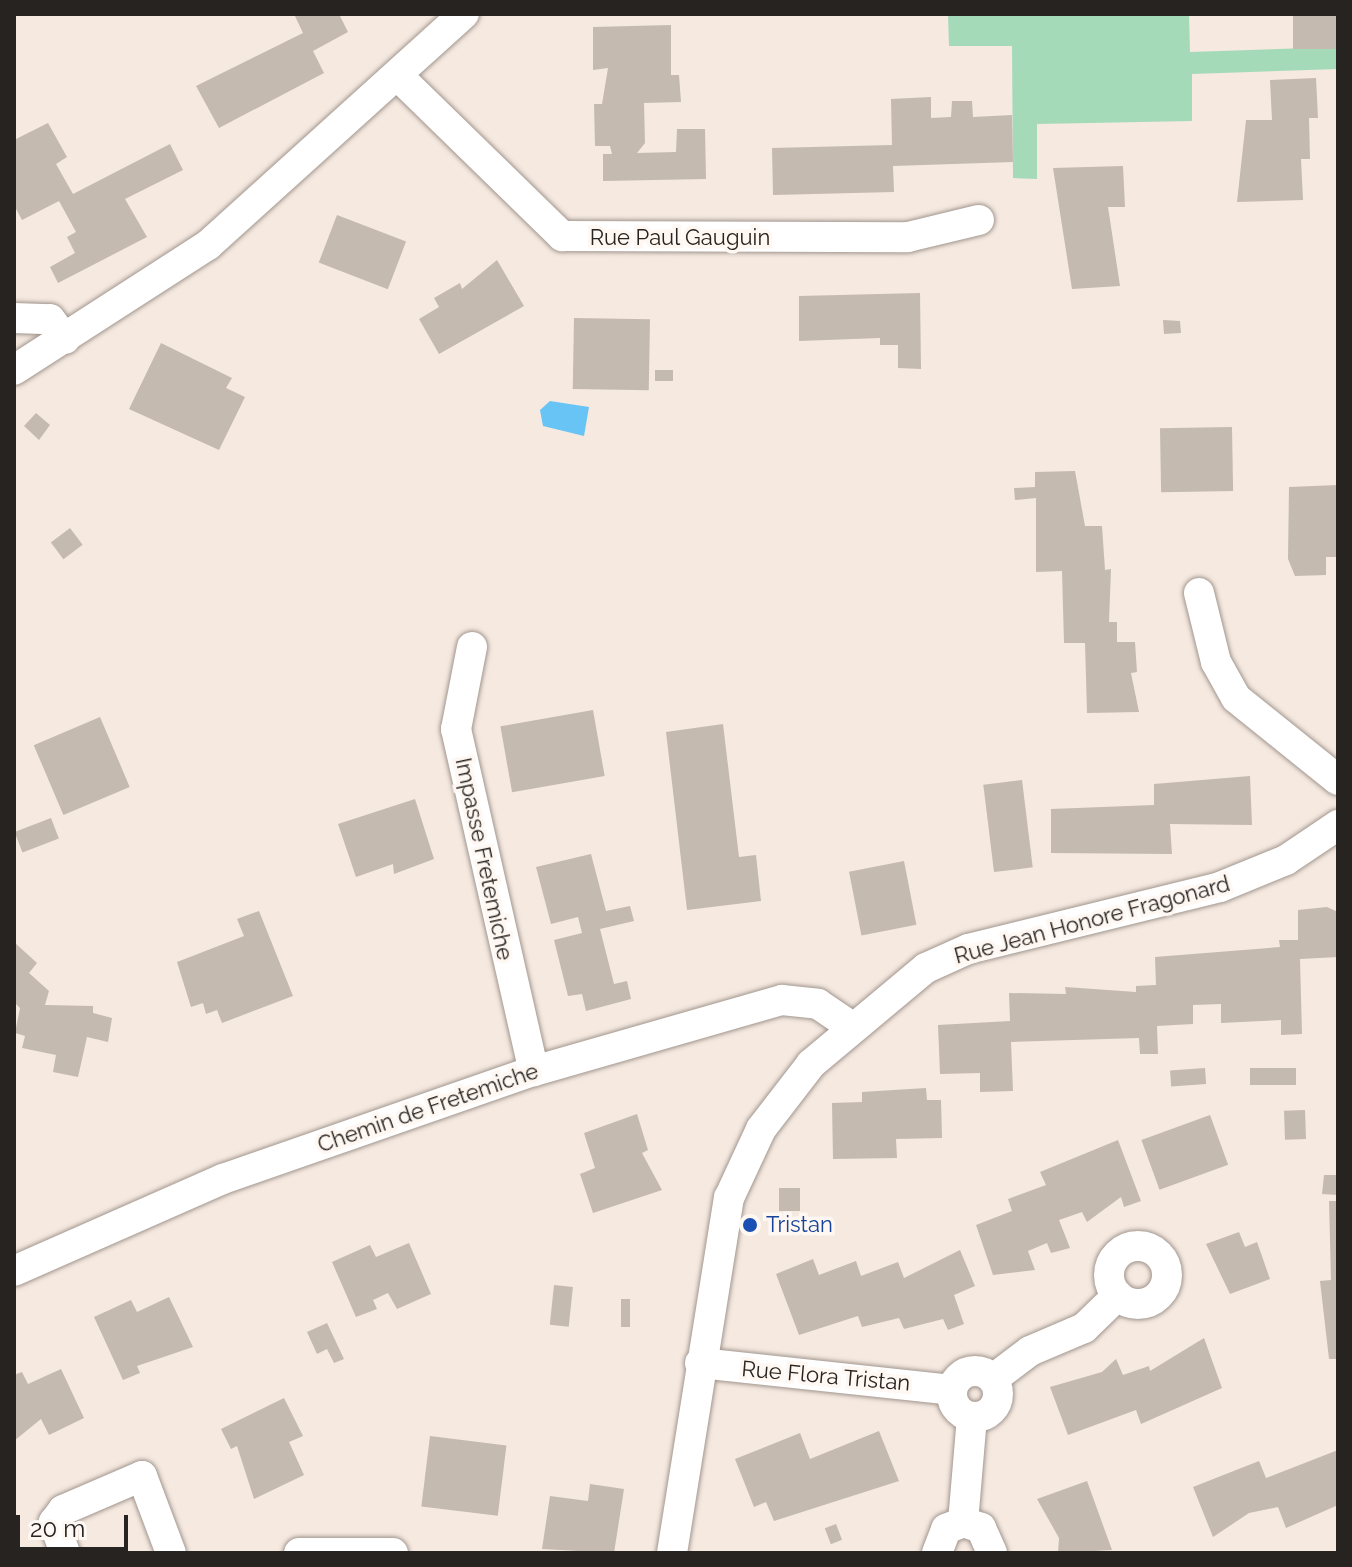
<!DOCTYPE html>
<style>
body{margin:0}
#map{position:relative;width:1352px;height:1567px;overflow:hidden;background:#f5e9e0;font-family:Raleway,sans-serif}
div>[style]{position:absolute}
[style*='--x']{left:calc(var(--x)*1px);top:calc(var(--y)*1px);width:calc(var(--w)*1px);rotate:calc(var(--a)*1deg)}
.green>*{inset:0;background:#a5dab9}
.water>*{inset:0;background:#68c4f5}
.building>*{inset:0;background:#c4bab0;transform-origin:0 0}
.roads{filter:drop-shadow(0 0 2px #a1968e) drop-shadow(0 0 2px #a1968e)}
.street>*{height:30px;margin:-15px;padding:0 15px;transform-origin:15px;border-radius:15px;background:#fff}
.street>.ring{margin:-15px;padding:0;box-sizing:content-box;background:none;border:30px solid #fff;border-radius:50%}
.dots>*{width:22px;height:22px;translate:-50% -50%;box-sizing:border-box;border:4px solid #fef7f2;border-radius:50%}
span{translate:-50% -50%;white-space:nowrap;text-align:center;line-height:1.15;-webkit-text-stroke:7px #fef7f2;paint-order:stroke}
.street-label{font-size:22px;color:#272320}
.transit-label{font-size:22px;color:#164399}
.left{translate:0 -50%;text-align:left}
.frame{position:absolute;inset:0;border:16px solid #272320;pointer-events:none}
.scale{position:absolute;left:16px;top:1515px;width:112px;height:36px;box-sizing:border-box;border:4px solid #272320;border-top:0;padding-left:10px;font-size:24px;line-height:28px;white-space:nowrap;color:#272320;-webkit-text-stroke:6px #fef7f2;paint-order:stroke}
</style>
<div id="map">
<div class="green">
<div style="clip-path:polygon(948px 14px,1189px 14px,1190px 52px,1338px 47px,1338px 69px,1192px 74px,1192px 121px,1037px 124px,1037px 179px,1013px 178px,1012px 46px,949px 46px)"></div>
</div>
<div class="water">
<div style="clip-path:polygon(550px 401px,589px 407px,584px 436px,543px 426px,540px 410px)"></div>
</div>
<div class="building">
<div style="clip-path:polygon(294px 14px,339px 14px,348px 32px,313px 51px,324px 73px,219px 128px,196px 86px,303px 33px)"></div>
<div style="left:1293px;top:14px;width:45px;height:35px"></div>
<div style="clip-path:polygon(671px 25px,671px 75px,679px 75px,681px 102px,644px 103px,645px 143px,637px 153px,676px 152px,677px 129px,705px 129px,706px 179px,603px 181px,603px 154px,612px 154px,610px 146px,595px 146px,594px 104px,602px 104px,608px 68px,593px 70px,593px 27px)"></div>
<div style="clip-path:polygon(1316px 78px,1318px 118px,1309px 118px,1310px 159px,1301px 159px,1303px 200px,1237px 202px,1246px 120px,1272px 120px,1270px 80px)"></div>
<div style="clip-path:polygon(931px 97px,931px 118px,951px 117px,952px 101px,972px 101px,973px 117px,1012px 115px,1013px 162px,893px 166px,894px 192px,773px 195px,772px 148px,892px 145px,891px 99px)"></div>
<div style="clip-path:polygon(48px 123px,67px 157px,56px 164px,73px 194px,170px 144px,183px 170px,125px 199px,147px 237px,58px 283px,50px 267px,75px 253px,67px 237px,76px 232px,59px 201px,22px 220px,14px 205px,14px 140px)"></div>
<div style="clip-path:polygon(1123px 166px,1125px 207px,1108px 207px,1120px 286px,1072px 289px,1053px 168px)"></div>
<div style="left:337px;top:215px;width:74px;height:51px;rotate:21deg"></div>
<div style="clip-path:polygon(497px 260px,524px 306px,439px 354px,419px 319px,439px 307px,434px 298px,460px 283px,462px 289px)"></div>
<div style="clip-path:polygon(920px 293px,921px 369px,898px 368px,898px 345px,880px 345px,880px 338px,799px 341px,799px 296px)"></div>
<div style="left:574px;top:318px;width:76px;height:71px;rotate:1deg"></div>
<div style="clip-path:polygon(1163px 320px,1180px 321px,1181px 333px,1164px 334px)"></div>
<div style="clip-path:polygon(161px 343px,232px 378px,226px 388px,245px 397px,219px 450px,129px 409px)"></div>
<div style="left:673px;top:370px;width:11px;height:18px;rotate:90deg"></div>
<div style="clip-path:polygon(36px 413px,50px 425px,39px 440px,24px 426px)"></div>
<div style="left:1232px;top:427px;width:64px;height:72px;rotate:89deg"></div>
<div style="clip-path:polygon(1075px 471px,1085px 526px,1102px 526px,1105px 570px,1111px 569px,1109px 622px,1117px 622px,1117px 642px,1135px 642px,1137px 672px,1131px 673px,1139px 712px,1087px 713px,1085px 643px,1064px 643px,1062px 571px,1036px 572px,1036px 498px,1015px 500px,1014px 488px,1035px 487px,1035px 472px)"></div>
<div style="clip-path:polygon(1338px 485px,1338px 557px,1326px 557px,1326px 575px,1295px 576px,1288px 559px,1289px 487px)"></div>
<div style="left:70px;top:528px;width:21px;height:24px;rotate:53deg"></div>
<div style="left:593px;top:710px;width:67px;height:94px;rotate:80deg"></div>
<div style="left:100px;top:717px;width:76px;height:72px;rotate:67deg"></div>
<div style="clip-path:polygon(723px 724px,739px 857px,756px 855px,761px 901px,687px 910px,666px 732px)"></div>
<div style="clip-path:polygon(1250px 776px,1252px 825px,1170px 824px,1172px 854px,1051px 853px,1051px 809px,1154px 805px,1154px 784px)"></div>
<div style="left:1022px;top:780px;width:88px;height:39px;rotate:83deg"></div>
<div style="clip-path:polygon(415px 799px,434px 859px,394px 874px,393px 864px,356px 877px,338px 824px)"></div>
<div style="left:51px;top:818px;width:22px;height:39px;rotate:69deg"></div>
<div style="clip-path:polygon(591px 854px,606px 911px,630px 906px,634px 921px,600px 929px,614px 984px,627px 981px,631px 999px,586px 1011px,582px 994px,568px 996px,554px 940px,582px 933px,578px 917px,551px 924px,536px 867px)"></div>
<div style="left:904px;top:861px;width:65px;height:56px;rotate:79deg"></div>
<div style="clip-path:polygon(1327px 907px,1338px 912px,1338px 957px,1300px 959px,1302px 1034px,1281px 1035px,1281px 1020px,1221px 1023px,1221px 1004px,1193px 1005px,1193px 1024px,1157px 1026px,1158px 1054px,1140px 1054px,1139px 1038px,1011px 1042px,1013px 1091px,980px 1092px,980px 1073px,940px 1074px,938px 1025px,1010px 1021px,1009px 993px,1066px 994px,1065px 987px,1136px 992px,1136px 986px,1156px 985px,1155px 957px,1280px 947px,1279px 940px,1298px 940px,1298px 910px)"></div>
<div style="clip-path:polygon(259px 911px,293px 996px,222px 1023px,217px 1010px,206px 1014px,203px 1003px,191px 1007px,177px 962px,244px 936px,237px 919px)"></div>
<div style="clip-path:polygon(14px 942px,37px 963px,29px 973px,49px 991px,45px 1005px,93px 1006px,93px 1013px,112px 1018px,108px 1042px,87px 1037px,78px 1077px,53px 1072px,56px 1055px,22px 1048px,25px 1036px,15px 1033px,20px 1008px,14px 1002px)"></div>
<div style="left:1205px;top:1068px;width:16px;height:35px;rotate:86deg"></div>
<div style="left:1296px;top:1068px;width:17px;height:46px;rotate:90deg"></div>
<div style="clip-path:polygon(926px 1088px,927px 1100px,941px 1100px,942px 1138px,896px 1139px,897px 1158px,833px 1159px,832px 1103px,862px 1102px,862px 1092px)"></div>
<div style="left:1305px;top:1110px;width:29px;height:21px;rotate:88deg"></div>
<div style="clip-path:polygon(637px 1114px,648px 1150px,642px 1153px,662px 1190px,593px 1213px,580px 1174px,595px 1168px,584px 1133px)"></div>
<div style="left:1210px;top:1115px;width:53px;height:73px;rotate:70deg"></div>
<div style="clip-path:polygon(1118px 1140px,1141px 1201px,1124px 1207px,1121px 1197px,1087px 1222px,1082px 1212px,1059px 1220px,1070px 1248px,1051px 1253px,1047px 1243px,1028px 1251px,1035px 1270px,993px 1275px,976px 1225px,1012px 1211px,1008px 1199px,1046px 1185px,1040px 1172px)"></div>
<div style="clip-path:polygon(1324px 1175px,1338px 1175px,1338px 1195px,1322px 1194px)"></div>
<div style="left:800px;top:1188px;width:23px;height:21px;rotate:90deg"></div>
<div style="clip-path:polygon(1329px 1201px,1338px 1201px,1338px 1359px,1329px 1359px,1320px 1281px,1331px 1280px)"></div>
<div style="clip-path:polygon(1239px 1232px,1245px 1247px,1257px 1242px,1270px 1279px,1230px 1294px,1206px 1244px)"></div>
<div style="clip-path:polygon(409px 1243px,431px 1294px,397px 1309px,388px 1293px,373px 1300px,377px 1309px,356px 1317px,332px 1262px,370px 1245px,376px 1257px)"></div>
<div style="clip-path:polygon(960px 1250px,975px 1286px,954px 1295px,964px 1324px,948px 1330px,943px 1319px,904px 1329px,899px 1318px,862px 1327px,858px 1316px,799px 1335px,776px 1274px,813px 1259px,819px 1275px,856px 1261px,861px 1276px,898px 1262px,904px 1278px)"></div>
<div style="left:554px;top:1285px;width:19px;height:40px;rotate:6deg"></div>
<div style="clip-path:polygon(169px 1297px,193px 1347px,137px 1366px,140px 1373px,123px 1380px,94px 1317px,131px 1300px,137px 1312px)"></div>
<div style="left:621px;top:1299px;width:9px;height:28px"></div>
<div style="clip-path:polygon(327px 1323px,344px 1359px,334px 1363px,327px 1349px,317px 1354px,307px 1332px)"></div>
<div style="clip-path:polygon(1204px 1338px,1222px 1388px,1141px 1424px,1136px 1410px,1068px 1435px,1050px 1387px,1102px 1372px,1116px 1359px,1123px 1375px,1149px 1366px,1150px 1371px)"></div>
<div style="clip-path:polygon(61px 1369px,84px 1418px,49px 1435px,41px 1419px,14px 1441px,14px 1375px,22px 1372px,28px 1384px)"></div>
<div style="clip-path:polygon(284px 1398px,303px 1436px,289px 1442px,304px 1475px,254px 1499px,237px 1446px,231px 1449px,221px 1429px)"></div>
<div style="clip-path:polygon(879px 1431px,899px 1481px,774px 1521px,766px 1502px,754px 1507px,735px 1459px,800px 1433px,810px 1459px)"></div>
<div style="left:430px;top:1436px;width:77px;height:71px;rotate:7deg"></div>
<div style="clip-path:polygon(1338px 1450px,1338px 1505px,1286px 1528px,1278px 1507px,1249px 1513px,1213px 1537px,1193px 1487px,1259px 1461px,1266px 1478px)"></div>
<div style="clip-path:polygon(1087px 1481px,1112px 1550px,1058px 1553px,1059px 1538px,1037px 1499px)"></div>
<div style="clip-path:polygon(590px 1484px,624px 1489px,614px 1553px,542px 1549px,550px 1496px,588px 1501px)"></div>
<div style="left:836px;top:1524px;width:17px;height:12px;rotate:69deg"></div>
</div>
<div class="roads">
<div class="street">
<div style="--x:397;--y:75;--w:231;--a:44.3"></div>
<div style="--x:562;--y:236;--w:346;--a:0.2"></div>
<div style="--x:908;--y:237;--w:73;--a:-13.5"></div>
<div style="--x:14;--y:318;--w:36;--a:2"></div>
<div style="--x:50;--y:319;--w:25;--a:53"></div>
<div style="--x:14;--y:370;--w:231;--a:-32.8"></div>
<div style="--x:208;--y:245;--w:345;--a:-42.1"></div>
<div style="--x:1199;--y:593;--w:71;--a:76.2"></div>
<div style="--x:1216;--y:662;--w:41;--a:60.9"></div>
<div style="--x:1236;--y:698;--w:131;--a:38.8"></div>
<div style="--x:472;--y:647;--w:84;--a:101"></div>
<div style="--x:456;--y:729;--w:351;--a:77.2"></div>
<div class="ring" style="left:1109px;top:1246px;width:28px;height:28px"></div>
<div style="--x:14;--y:1271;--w:228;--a:-23.8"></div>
<div style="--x:223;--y:1179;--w:329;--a:-19.2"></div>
<div style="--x:534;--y:1071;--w:258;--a:-16"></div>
<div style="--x:782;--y:1000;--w:36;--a:6"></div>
<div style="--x:818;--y:1004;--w:37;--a:34"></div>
<div style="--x:700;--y:1363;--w:253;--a:6.1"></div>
<div class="ring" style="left:952px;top:1371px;width:16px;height:16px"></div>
<div style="--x:993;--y:1379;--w:46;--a:-37.1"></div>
<div style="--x:1030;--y:1351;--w:59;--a:-23.1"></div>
<div style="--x:1084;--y:1328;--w:47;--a:-44.1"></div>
<div style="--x:963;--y:1522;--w:105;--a:-85.1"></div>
<div style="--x:65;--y:1553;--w:33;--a:-110"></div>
<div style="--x:54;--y:1522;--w:15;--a:-53"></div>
<div style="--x:63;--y:1510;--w:86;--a:-23.3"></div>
<div style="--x:142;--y:1476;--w:82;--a:69.4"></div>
<div style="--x:299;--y:1553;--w:94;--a:0"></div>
<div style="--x:672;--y:1553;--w:360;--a:-80.9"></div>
<div style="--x:729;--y:1198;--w:76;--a:-65.1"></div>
<div style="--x:761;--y:1129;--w:82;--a:-52.4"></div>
<div style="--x:811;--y:1064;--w:150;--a:-39.9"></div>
<div style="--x:926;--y:968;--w:46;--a:-24.3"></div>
<div style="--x:968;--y:949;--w:260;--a:-13.8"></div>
<div style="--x:1220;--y:887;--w:71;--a:-22.2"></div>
<div style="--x:1286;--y:860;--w:63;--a:-33.9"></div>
<div style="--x:937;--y:1553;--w:26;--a:-69"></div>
<div style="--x:946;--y:1529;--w:18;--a:-22"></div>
<div style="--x:963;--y:1522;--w:19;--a:18"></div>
<div style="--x:981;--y:1528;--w:27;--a:66"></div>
</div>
</div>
<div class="dots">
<div style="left:750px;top:1225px;background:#1a4fb4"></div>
</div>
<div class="street-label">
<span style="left:680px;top:238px">Rue Paul Gauguin</span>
<span style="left:484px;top:859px;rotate:78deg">Impasse Fretemiche</span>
<span style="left:1092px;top:920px;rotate:-15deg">Rue Jean Honore Fragonard</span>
<span style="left:428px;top:1108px;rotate:-19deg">Chemin de Fretemiche</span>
<span style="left:826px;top:1376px;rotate:5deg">Rue Flora Tristan</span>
</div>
<div class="transit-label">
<span class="left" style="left:766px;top:1225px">Tristan</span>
</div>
<div class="frame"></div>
<div class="scale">20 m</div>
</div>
